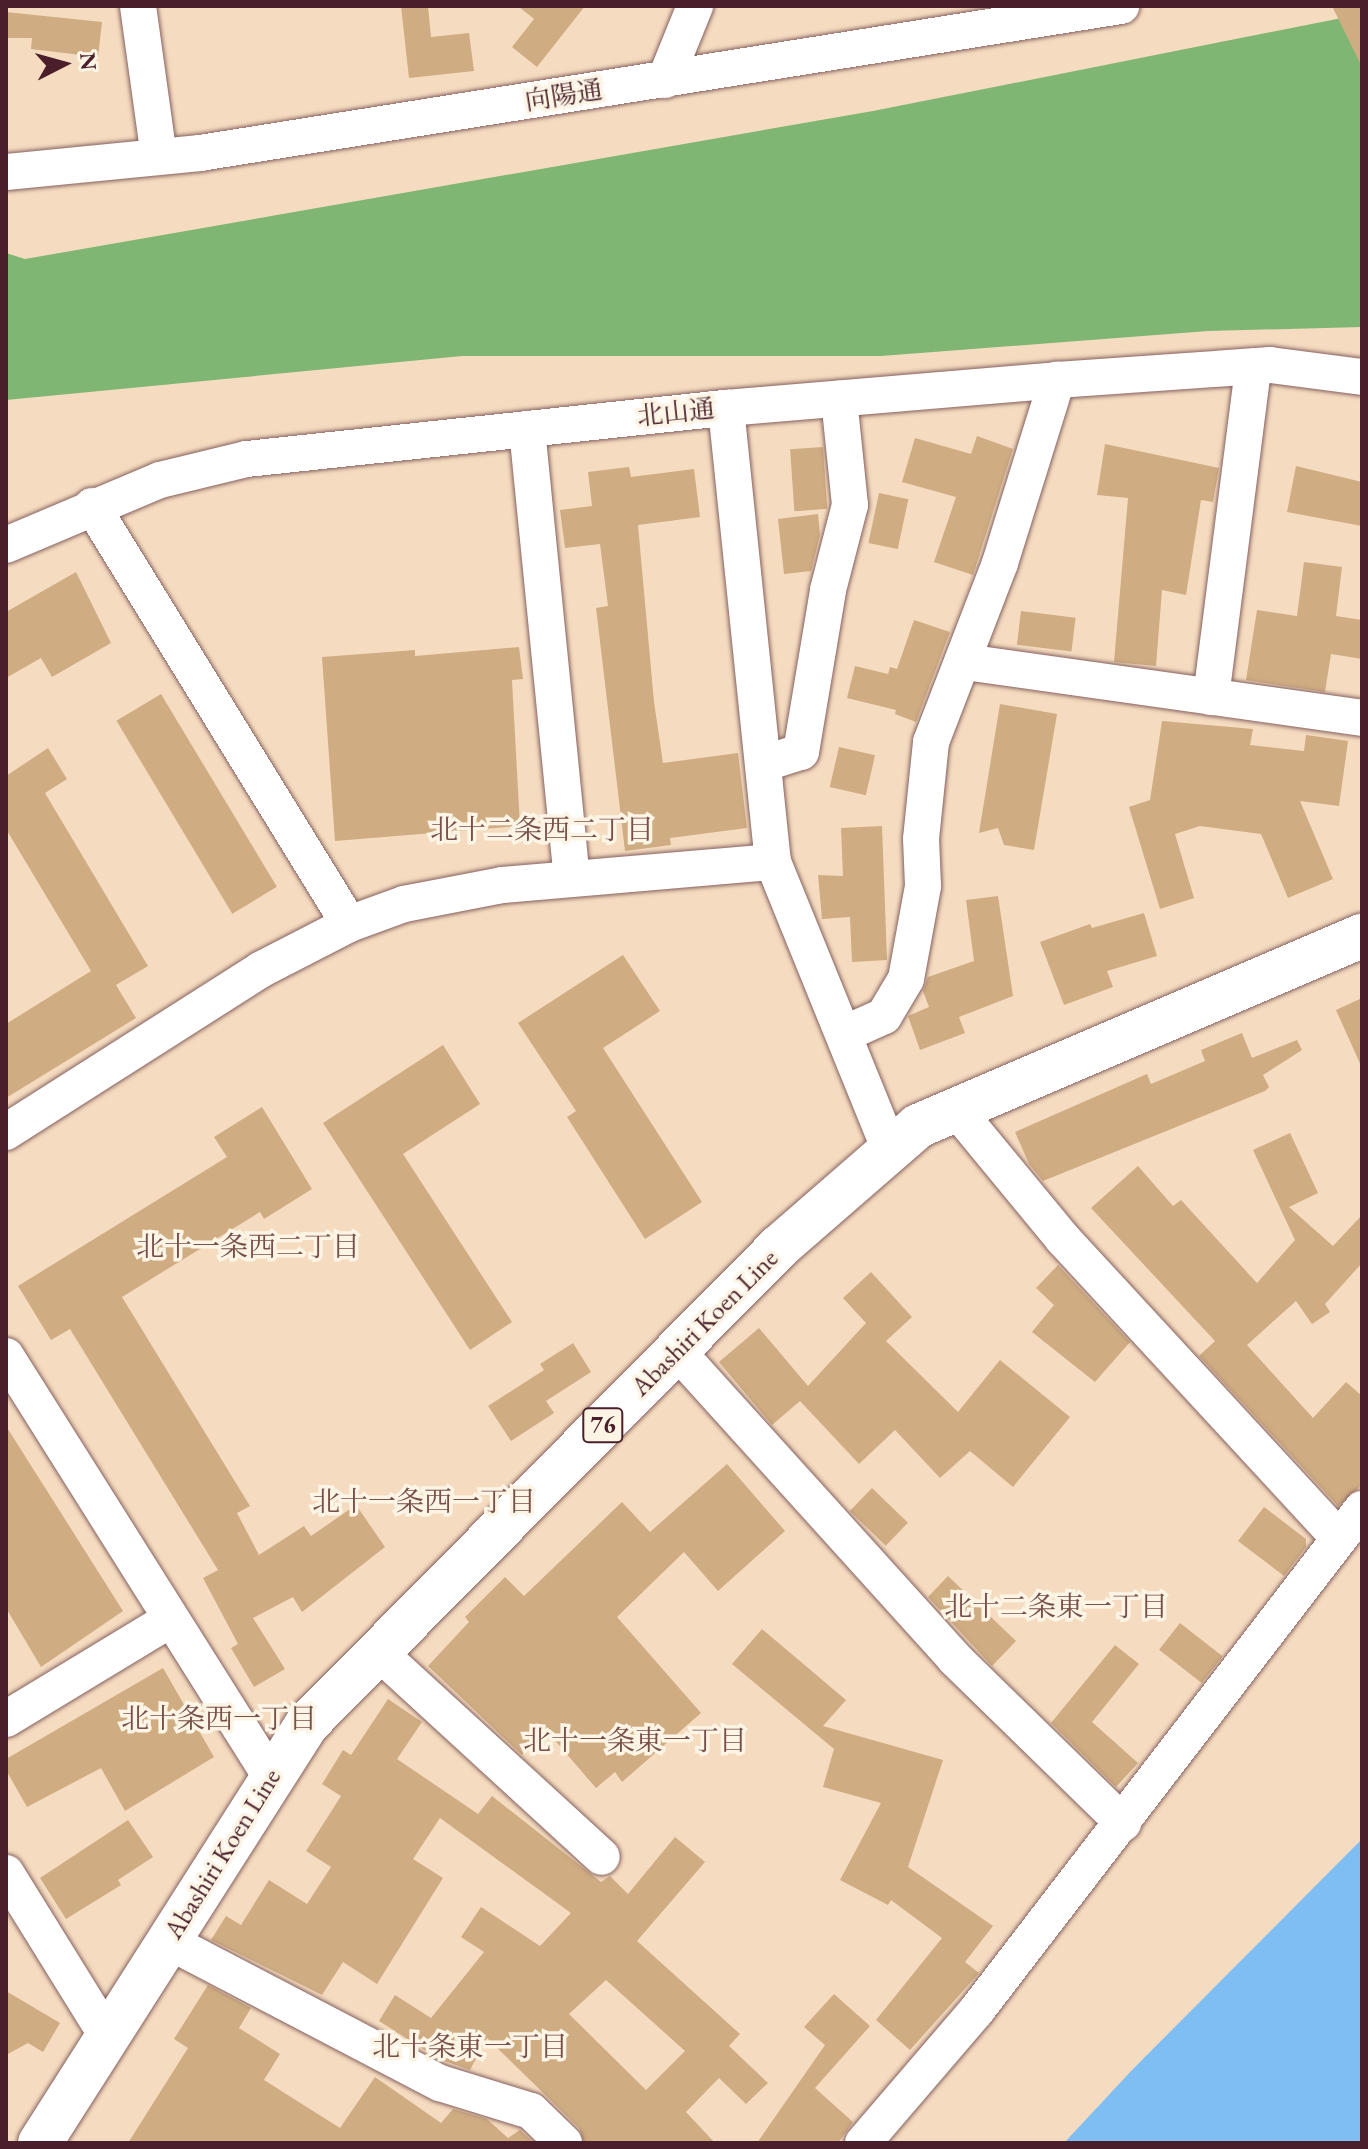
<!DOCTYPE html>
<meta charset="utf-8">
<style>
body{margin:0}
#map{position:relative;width:1368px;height:2149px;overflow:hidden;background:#f5dcc0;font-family:"EB Garamond","Noto Serif JP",serif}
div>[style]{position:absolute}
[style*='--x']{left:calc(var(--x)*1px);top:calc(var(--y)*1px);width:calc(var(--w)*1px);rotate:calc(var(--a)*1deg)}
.forest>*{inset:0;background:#80b673}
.water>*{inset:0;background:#7fbef3}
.building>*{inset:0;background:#cfac82;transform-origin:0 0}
.roads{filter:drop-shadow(0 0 2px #86615f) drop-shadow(0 0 2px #86615f)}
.minor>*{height:36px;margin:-18px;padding:0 18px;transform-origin:18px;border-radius:18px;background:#fff}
.major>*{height:44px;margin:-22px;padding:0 22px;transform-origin:22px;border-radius:22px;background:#fff}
span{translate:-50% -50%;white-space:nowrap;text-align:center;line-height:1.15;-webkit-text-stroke:7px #fcf5e5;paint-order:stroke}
.shield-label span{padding:2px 6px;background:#fcf5e5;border:2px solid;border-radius:6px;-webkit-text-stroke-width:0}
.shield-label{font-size:24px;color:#4a1f2b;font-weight:700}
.street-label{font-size:26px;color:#4a1f2b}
.neighbourhood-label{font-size:28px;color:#795049}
.frame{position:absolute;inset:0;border:8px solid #4a1f2b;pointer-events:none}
.north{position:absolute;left:24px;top:24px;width:80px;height:80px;-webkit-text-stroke:6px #fcf5e5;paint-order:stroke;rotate:84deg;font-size:22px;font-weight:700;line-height:32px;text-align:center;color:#4a1f2b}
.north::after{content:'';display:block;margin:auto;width:28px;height:36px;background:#4a1f2b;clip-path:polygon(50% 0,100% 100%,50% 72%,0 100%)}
</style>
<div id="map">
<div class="forest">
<div style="clip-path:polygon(1362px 14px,1362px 327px,1208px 331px,881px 356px,462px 356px,6px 400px,6px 253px,25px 259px,873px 111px)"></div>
</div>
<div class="water">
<div style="clip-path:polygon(1362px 1839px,1362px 2143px,1064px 2143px,1133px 2069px)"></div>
</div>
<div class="building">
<div style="clip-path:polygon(401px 6px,428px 6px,431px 37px,469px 33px,474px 71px,409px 78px)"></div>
<div style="clip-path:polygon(518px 6px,585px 6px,537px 67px,512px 47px,534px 19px)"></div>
<div style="clip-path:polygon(1332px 6px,1362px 6px,1362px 67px)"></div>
<div style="clip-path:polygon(6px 12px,102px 22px,98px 57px,31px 49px,32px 38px,6px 38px)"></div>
<div style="clip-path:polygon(977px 436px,1013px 449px,973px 575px,934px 562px,956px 497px,902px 482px,915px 438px,971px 454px)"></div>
<div style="clip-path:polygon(1105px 444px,1219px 468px,1213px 502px,1201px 500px,1186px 595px,1162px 590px,1156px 666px,1114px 662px,1128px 498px,1097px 495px)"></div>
<div style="left:823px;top:447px;width:62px;height:33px;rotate:86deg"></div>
<div style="clip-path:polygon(1296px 466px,1362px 482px,1362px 526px,1287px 512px)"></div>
<div style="clip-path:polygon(629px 467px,631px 477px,694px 469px,700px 517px,638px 525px,654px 702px,663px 763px,738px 753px,747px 828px,670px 838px,671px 845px,625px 851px,596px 608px,608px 606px,600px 544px,565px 548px,560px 510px,592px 506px,588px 472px)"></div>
<div style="left:879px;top:493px;width:30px;height:51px;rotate:12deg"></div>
<div style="clip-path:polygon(818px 514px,820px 535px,811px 571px,784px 574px,778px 519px)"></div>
<div style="clip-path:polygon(1304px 562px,1342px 567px,1336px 616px,1362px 620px,1362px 659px,1331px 654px,1325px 692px,1246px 680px,1257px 610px,1297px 616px)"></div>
<div style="clip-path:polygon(76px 572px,111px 643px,52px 677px,41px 658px,6px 678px,6px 612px)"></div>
<div style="left:1021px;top:611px;width:55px;height:34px;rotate:7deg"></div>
<div style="clip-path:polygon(914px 620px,950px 632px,916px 722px,895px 714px,896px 710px,847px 698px,855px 666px,888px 674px,890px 667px,897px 669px)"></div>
<div style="clip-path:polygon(519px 647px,523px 679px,512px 680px,520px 826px,335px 841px,322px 657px,415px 650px,415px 656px)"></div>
<div style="left:161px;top:694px;width:225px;height:52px;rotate:59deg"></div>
<div style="clip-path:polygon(1000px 704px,1057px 714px,1034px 850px,1004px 845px,998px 828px,979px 833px)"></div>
<div style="clip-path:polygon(1162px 721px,1253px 729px,1250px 745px,1304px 751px,1306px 735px,1348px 741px,1339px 806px,1300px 801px,1333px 879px,1288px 898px,1261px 834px,1200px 826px,1175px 834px,1194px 898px,1160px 909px,1129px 807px,1150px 800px)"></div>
<div style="left:839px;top:747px;width:37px;height:41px;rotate:13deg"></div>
<div style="clip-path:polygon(48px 748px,67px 779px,45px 793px,148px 966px,116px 985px,136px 1018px,6px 1098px,6px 1024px,91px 971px,6px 829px,6px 776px)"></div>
<div style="clip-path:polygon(882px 826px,887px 960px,852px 962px,850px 917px,822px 919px,818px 875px,843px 876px,841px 828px)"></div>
<div style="clip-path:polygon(998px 896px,1013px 996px,959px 1017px,965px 1033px,920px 1050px,908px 1016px,929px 1007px,923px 991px,928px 977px,974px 961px,966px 900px)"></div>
<div style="clip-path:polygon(1144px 913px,1157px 956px,1107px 971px,1113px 987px,1064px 1005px,1040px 942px,1090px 924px,1092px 928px)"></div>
<div style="clip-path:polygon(623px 955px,660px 1011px,603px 1048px,702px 1202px,645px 1239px,567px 1117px,576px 1111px,518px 1023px)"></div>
<div style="clip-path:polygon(1362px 998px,1362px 1068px,1336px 1010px)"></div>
<div style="clip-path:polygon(1242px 1033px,1252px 1058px,1297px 1040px,1302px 1050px,1263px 1075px,1269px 1087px,1265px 1091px,1043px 1181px,1029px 1164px,1015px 1132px,1147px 1074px,1151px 1084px,1205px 1061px,1201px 1050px)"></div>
<div style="clip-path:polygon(443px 1045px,480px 1104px,403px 1154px,512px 1322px,470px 1350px,323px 1123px)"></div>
<div style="clip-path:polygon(262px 1107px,312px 1189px,264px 1219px,260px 1212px,122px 1297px,250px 1506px,237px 1513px,259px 1555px,304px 1526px,311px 1536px,356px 1505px,385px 1547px,302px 1612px,293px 1597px,253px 1618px,285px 1669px,254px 1687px,231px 1648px,238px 1644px,203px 1578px,218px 1570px,70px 1329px,51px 1340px,18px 1286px,227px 1157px,214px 1137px)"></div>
<div style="clip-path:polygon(1290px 1133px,1318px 1193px,1289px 1207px,1333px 1246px,1362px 1215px,1362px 1263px,1325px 1304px,1330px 1312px,1312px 1324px,1296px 1301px,1247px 1345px,1313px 1418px,1346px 1382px,1362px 1396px,1362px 1485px,1338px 1506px,1199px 1356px,1215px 1341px,1091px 1208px,1138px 1166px,1173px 1206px,1181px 1200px,1257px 1283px,1295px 1240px,1253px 1150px)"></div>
<div style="clip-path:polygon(1058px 1265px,1130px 1342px,1095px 1382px,1032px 1332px,1054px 1305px,1036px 1288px)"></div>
<div style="clip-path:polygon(871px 1272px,912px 1317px,886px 1341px,958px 1412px,1000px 1360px,1070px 1417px,1013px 1487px,970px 1451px,940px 1478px,895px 1430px,859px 1464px,800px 1401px,772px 1425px,719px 1362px,759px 1328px,808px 1386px,866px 1323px,843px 1298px)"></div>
<div style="clip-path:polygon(573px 1343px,591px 1372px,546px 1401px,554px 1413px,511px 1441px,488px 1406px,544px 1370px,540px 1364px)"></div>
<div style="clip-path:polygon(6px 1426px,123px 1611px,41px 1667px,6px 1608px)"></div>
<div style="clip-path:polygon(727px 1464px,785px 1531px,718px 1591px,684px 1552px,617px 1617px,701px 1713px,622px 1782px,615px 1772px,596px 1788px,546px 1730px,522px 1755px,428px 1666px,469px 1622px,465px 1617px,505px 1577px,524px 1596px,622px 1502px,650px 1532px)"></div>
<div style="left:872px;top:1488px;width:50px;height:32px;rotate:44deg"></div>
<div style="clip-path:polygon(1264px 1507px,1306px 1539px,1306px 1547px,1284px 1576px,1238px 1541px)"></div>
<div style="clip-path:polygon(948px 1576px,1016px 1641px,992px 1666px,928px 1597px)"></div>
<div style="left:1180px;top:1623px;width:54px;height:34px;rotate:38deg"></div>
<div style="clip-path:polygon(762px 1629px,846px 1700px,823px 1726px,943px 1760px,908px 1867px,993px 1926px,965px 1962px,979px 1973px,910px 2050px,876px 2020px,942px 1938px,891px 1900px,888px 1905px,840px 1880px,881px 1803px,823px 1787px,834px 1749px,732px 1664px)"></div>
<div style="clip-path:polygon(1115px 1645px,1139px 1664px,1092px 1722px,1138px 1763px,1116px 1787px,1051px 1723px)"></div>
<div style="clip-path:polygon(163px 1668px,214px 1757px,125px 1811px,101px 1768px,27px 1807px,6px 1770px,6px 1759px)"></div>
<div style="clip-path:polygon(evenodd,388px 1699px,422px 1722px,397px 1759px,478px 1814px,492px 1796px,601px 1882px,610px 1876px,628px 1894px,675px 1837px,705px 1862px,637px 1941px,740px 2034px,729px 2046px,768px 2083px,746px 2104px,719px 2078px,686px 2112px,715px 2143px,584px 2143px,579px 2128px,487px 2038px,470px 2070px,439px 2059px,379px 2021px,395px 1995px,431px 2018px,484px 1952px,461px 1937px,481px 1907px,540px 1946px,571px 1913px,440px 1818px,413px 1859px,443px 1878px,377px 1984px,343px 1962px,322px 1995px,211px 1940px,226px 1916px,241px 1925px,269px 1880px,307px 1904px,331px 1867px,306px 1851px,341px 1796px,322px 1784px,343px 1750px,351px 1755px,388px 1699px,606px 1980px,685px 2051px,646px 2090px,569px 2014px,606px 1980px)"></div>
<div style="clip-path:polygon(128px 1820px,153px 1857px,118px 1880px,121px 1885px,66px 1919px,40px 1878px)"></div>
<div style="clip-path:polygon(208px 1985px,251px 2008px,239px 2028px,280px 2054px,264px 2080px,340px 2128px,375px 2077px,441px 2123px,453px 2109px,487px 2119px,508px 2138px,520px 2130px,534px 2143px,128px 2143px,188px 2048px,174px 2039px)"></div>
<div style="clip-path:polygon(6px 1991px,60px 2023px,43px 2052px,28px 2043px,6px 2055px)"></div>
<div style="clip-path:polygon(834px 1994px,870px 2026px,815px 2088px,853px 2122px,838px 2143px,757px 2143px,825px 2045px,804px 2027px)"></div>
</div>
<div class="roads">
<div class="minor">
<div style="--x:138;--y:6;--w:152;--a:82.1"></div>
<div style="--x:665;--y:80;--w:80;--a:-67.9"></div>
<div style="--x:6;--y:172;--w:195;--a:-5.6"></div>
<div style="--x:200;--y:153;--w:933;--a:-9.07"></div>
<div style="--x:726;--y:408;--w:456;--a:84.1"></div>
<div style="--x:773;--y:862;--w:308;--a:67.9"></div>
<div style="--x:527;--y:429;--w:451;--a:84.3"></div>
<div style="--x:92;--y:506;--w:491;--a:58.4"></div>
<div style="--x:6;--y:545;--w:167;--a:-22.9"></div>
<div style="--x:160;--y:480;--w:89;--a:-13.6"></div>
<div style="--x:247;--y:459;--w:482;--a:-6.1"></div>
<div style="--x:726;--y:408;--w:332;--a:-4.8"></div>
<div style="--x:1057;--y:380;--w:214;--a:-4"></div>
<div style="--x:1270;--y:365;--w:93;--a:7.4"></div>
<div style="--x:965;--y:662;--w:401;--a:8"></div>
<div style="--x:1211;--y:697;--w:333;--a:-82.7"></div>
<div style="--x:763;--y:764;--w:40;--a:-18"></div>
<div style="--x:801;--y:752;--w:164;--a:-80.5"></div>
<div style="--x:828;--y:590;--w:88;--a:-75.5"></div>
<div style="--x:850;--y:505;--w:107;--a:-95.9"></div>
<div style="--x:844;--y:1034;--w:44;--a:-24.2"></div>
<div style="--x:884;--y:1016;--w:43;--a:-59.3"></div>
<div style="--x:906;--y:979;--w:95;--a:-79.6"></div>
<div style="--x:923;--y:886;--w:47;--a:-92.4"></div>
<div style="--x:921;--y:839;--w:98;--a:-84.1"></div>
<div style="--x:931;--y:742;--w:192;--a:-68.9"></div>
<div style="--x:1000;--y:563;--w:192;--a:-72.7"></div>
<div style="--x:955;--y:1108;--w:170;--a:50.5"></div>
<div style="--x:1063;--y:1239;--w:405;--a:47.3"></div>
<div style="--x:6;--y:1132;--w:301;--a:-32.5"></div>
<div style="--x:260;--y:970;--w:100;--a:-27.3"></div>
<div style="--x:349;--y:924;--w:59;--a:-20"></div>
<div style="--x:404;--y:904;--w:101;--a:-10.9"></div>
<div style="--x:503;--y:885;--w:271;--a:-4.9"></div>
<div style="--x:677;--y:1351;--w:415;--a:47.9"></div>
<div style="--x:955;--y:1659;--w:235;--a:44.3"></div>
<div style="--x:6;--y:1356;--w:497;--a:57.8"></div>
<div style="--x:376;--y:1650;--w:306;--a:42.5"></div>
<div style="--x:6;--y:1719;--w:193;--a:-31.2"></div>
<div style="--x:6;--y:1873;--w:192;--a:58.2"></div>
<div style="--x:168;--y:1941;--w:307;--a:27.6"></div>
<div style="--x:440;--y:2083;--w:95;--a:17.1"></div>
<div style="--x:531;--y:2111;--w:46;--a:44.1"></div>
<div style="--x:863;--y:2143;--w:175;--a:-49.4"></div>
<div style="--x:977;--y:2010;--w:632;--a:-52.46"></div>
</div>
<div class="major">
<div style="--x:40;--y:2143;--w:497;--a:-57.5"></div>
<div style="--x:307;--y:1724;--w:671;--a:-45.3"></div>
<div style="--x:779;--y:1247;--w:184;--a:-41"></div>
<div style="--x:918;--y:1126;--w:483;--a:-23.2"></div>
</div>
</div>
<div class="shield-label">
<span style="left:603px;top:1425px">76</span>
</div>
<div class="street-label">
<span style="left:564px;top:96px;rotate:-9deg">向陽通</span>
<span style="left:676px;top:413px;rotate:-6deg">北山通</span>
<span style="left:705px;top:1323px;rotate:-45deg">Abashiri Koen Line</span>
<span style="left:223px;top:1854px;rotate:-58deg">Abashiri Koen Line</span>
</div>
<div class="neighbourhood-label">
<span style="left:542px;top:829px">北十二条西二丁目</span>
<span style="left:248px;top:1246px">北十一条西二丁目</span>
<span style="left:424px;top:1501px">北十一条西一丁目</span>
<span style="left:1056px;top:1606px">北十二条東一丁目</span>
<span style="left:219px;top:1718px">北十条西一丁目</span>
<span style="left:635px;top:1740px">北十一条東一丁目</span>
<span style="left:470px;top:2046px">北十条東一丁目</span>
</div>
<div class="frame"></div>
<div class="north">N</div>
</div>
